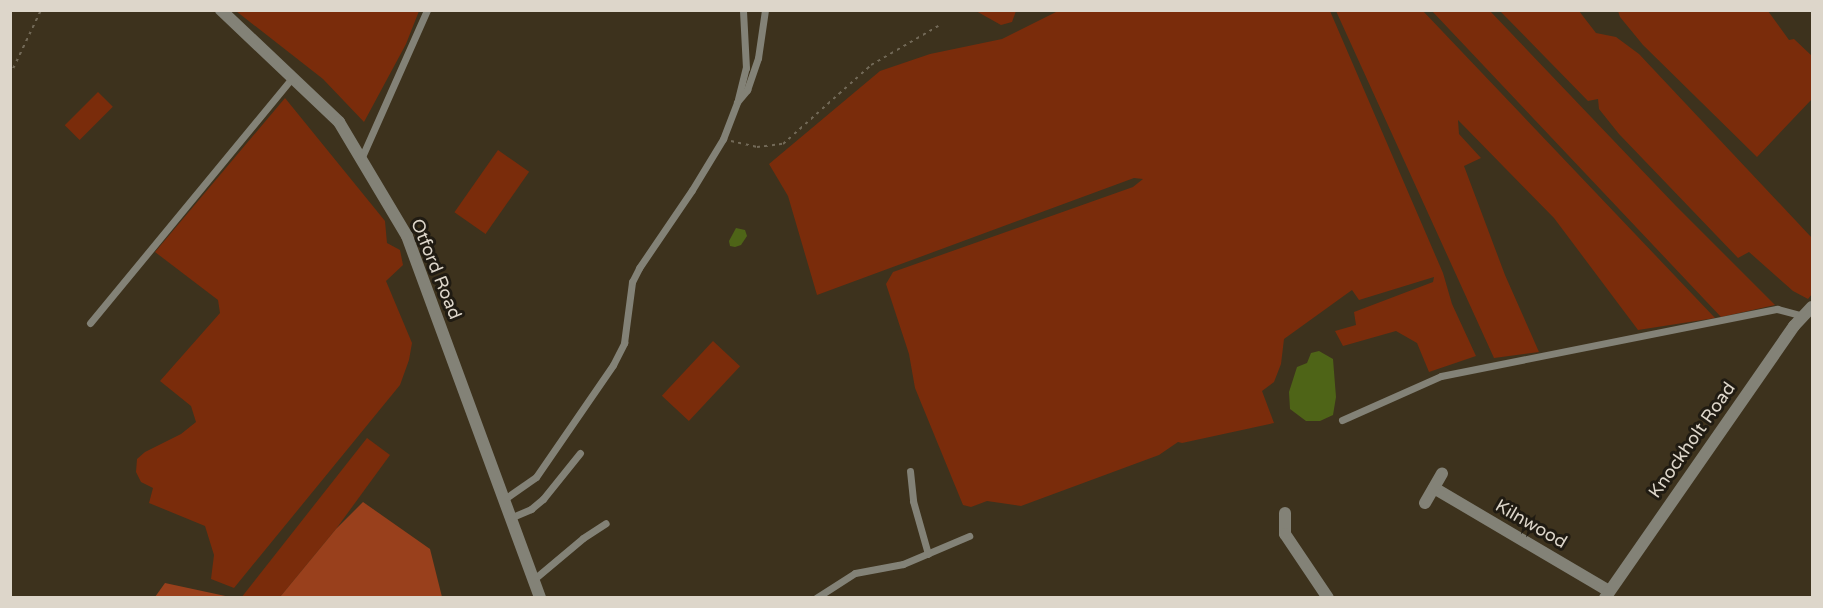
<!DOCTYPE html>
<style>
body{margin:0}
#map{position:relative;width:1823px;height:608px;overflow:hidden;background:#3d321d;font-family:"Varela Round",sans-serif}
div>[style]{position:absolute}
[style*='--x']{left:calc(var(--x)*1px);top:calc(var(--y)*1px);width:calc(var(--w)*1px);rotate:calc(var(--a)*1deg)}
.green>*{inset:0;background:#7a2c0b;transform-origin:0 0}
.forest>*{inset:0;background:#99401c}
.water>*{inset:0;background:#4e6417}
.path>*{height:2px;margin-top:-1px;transform-origin:0;background:repeating-linear-gradient(90deg,#726957 0 3px,transparent 0 7.5px)}
.service>*{height:7px;margin:-3.5px;padding:0 3.5px;transform-origin:3.5px;border-radius:3.5px;background:#838277}
.minor>*{height:12px;margin:-6px;padding:0 6px;transform-origin:6px;border-radius:6px;background:#838277}
.tertiary>*{height:12px;margin:-6px;padding:0 6px;transform-origin:6px;border-radius:6px;background:#838277}
span{translate:-50% -50%;white-space:nowrap;text-align:center;line-height:1.15;-webkit-text-stroke:6px #201b12;paint-order:stroke}
.street-label{font-size:18px;color:#ddd6ca}
.frame{position:absolute;inset:0;border:12px solid #ddd6ca;pointer-events:none}
</style>
<div id="map">
<div class="green">
<div style="clip-path:polygon(236px 11px,419px 11px,406px 44px,364px 122px,323px 79px)"></div>
<div style="clip-path:polygon(976px 11px,976px 10px,1016px 11px,1012px 22px,1001px 25px)"></div>
<div style="clip-path:polygon(1058px 11px,1330px 11px,1443px 273px,1452px 304px,1476px 356px,1429px 372px,1417px 343px,1396px 331px,1343px 346px,1335px 331px,1356px 325px,1354px 312px,1433px 282px,1434px 277px,1359px 300px,1352px 290px,1284px 339px,1281px 364px,1274px 382px,1262px 391px,1274px 423px,1182px 443px,1178px 442px,1159px 455px,1021px 506px,987px 501px,971px 507px,963px 505px,915px 388px,909px 354px,886px 284px,893px 272px,1133px 187px,1143px 179px,1134px 178px,817px 295px,788px 196px,769px 164px,880px 71px,930px 54px,1002px 39px)"></div>
<div style="clip-path:polygon(1336px 11px,1423px 11px,1715px 318px,1638px 330px,1554px 218px,1458px 120px,1459px 134px,1481px 158px,1464px 166px,1505px 275px,1539px 352px,1494px 358px)"></div>
<div style="clip-path:polygon(1432px 11px,1490px 11px,1676px 206px,1775px 305px,1721px 317px)"></div>
<div style="clip-path:polygon(1500px 11px,1579px 11px,1596px 33px,1616px 37px,1639px 54px,1812px 238px,1812px 294px,1808px 299px,1793px 291px,1749px 252px,1738px 258px,1619px 134px,1599px 109px,1598px 99px,1588px 101px)"></div>
<div style="clip-path:polygon(1618px 11px,1768px 11px,1789px 40px,1794px 39px,1812px 56px,1812px 99px,1757px 157px,1643px 45px,1620px 17px)"></div>
<div style="left:98px;top:92px;width:21px;height:47px;rotate:45deg"></div>
<div style="clip-path:polygon(285px 98px,385px 221px,387px 243px,400px 250px,403px 265px,386px 281px,412px 343px,409px 360px,400px 385px,234px 588px,211px 579px,214px 555px,205px 526px,149px 503px,153px 488px,141px 482px,136px 472px,137px 459px,145px 452px,181px 434px,196px 422px,191px 406px,160px 381px,220px 313px,218px 300px,155px 252px)"></div>
<div style="left:498px;top:150px;width:38px;height:76px;rotate:35deg"></div>
<div style="left:713px;top:341px;width:37px;height:75px;rotate:43deg"></div>
<div style="clip-path:polygon(367px 438px,390px 455px,336px 529px,280px 597px,241px 598px)"></div>
</div>
<div class="forest">
<div style="clip-path:polygon(363px 502px,430px 549px,442px 597px,280px 597px,336px 529px)"></div>
<div style="clip-path:polygon(165px 583px,230px 597px,155px 597px)"></div>
</div>
<div class="water">
<div style="clip-path:polygon(736px 228px,745px 230px,747px 236px,741px 245px,735px 247px,730px 246px,729px 241px)"></div>
<div style="clip-path:polygon(1319px 351px,1333px 359px,1336px 397px,1333px 415px,1320px 421px,1306px 421px,1290px 409px,1289px 392px,1297px 367px,1307px 363px,1311px 353px)"></div>
</div>
<div class="path">
<div style="--x:10;--y:75;--w:72;--a:-64.5"></div>
<div style="--x:731;--y:141;--w:27;--a:13"></div>
<div style="--x:757;--y:147;--w:26;--a:-7"></div>
<div style="--x:783;--y:144;--w:118;--a:-41.9"></div>
<div style="--x:871;--y:65;--w:78;--a:-30.2"></div>
</div>
<div class="service">
<div style="--x:738;--y:99;--w:32;--a:-76"></div>
<div style="--x:746;--y:68;--w:58;--a:-93"></div>
<div style="--x:361;--y:159;--w:163;--a:-66.1"></div>
<div style="--x:90;--y:323;--w:318;--a:-50.5"></div>
<div style="--x:1342;--y:420;--w:108;--a:-24"></div>
<div style="--x:1441;--y:376;--w:343;--a:-11.3"></div>
<div style="--x:1777;--y:309;--w:27;--a:15"></div>
<div style="--x:910;--y:471;--w:30;--a:84"></div>
<div style="--x:913;--y:501;--w:55;--a:74.2"></div>
<div style="--x:503;--y:500;--w:40;--a:-34.9"></div>
<div style="--x:536;--y:477;--w:136;--a:-55.5"></div>
<div style="--x:613;--y:365;--w:25;--a:-63"></div>
<div style="--x:624;--y:343;--w:62;--a:-82.5"></div>
<div style="--x:632;--y:282;--w:16;--a:-63"></div>
<div style="--x:639;--y:268;--w:94;--a:-55.8"></div>
<div style="--x:692;--y:190;--w:60;--a:-58.7"></div>
<div style="--x:723;--y:139;--w:40;--a:-69"></div>
<div style="--x:737;--y:102;--w:16;--a:-50"></div>
<div style="--x:747;--y:90;--w:34;--a:-71"></div>
<div style="--x:758;--y:58;--w:49;--a:-81.7"></div>
<div style="--x:510;--y:518;--w:23;--a:-23"></div>
<div style="--x:531;--y:509;--w:16;--a:-40"></div>
<div style="--x:543;--y:499;--w:59;--a:-51.2"></div>
<div style="--x:533;--y:580;--w:65;--a:-40"></div>
<div style="--x:583;--y:538;--w:27;--a:-33"></div>
<div style="--x:816;--y:598;--w:46;--a:-32.7"></div>
<div style="--x:855;--y:573;--w:49;--a:-10.6"></div>
<div style="--x:903;--y:564;--w:72;--a:-23"></div>
</div>
<div class="minor">
<div style="--x:221;--y:10;--w:163;--a:43.5"></div>
<div style="--x:339;--y:122;--w:133;--a:59.2"></div>
<div style="--x:407;--y:236;--w:386;--a:69.8"></div>
<div style="--x:1434;--y:488;--w:203;--a:30.5"></div>
<div style="--x:1425;--y:503;--w:34;--a:-60"></div>
<div style="--x:1285;--y:513;--w:21;--a:90"></div>
<div style="--x:1285;--y:534;--w:77;--a:56.1"></div>
</div>
<div class="tertiary">
<div style="--x:1605;--y:598;--w:331;--a:-55.2"></div>
<div style="--x:1794;--y:326;--w:26;--a:-47"></div>
</div>
<div class="street-label">
<span style="left:436px;top:269px;rotate:68deg">Otford Road</span>
<span style="left:1692px;top:440px;rotate:-55deg">Knockholt Road</span>
<span style="left:1531px;top:524px;rotate:30deg">Kilnwood</span>
</div>
<div class="frame"></div>
</div>
